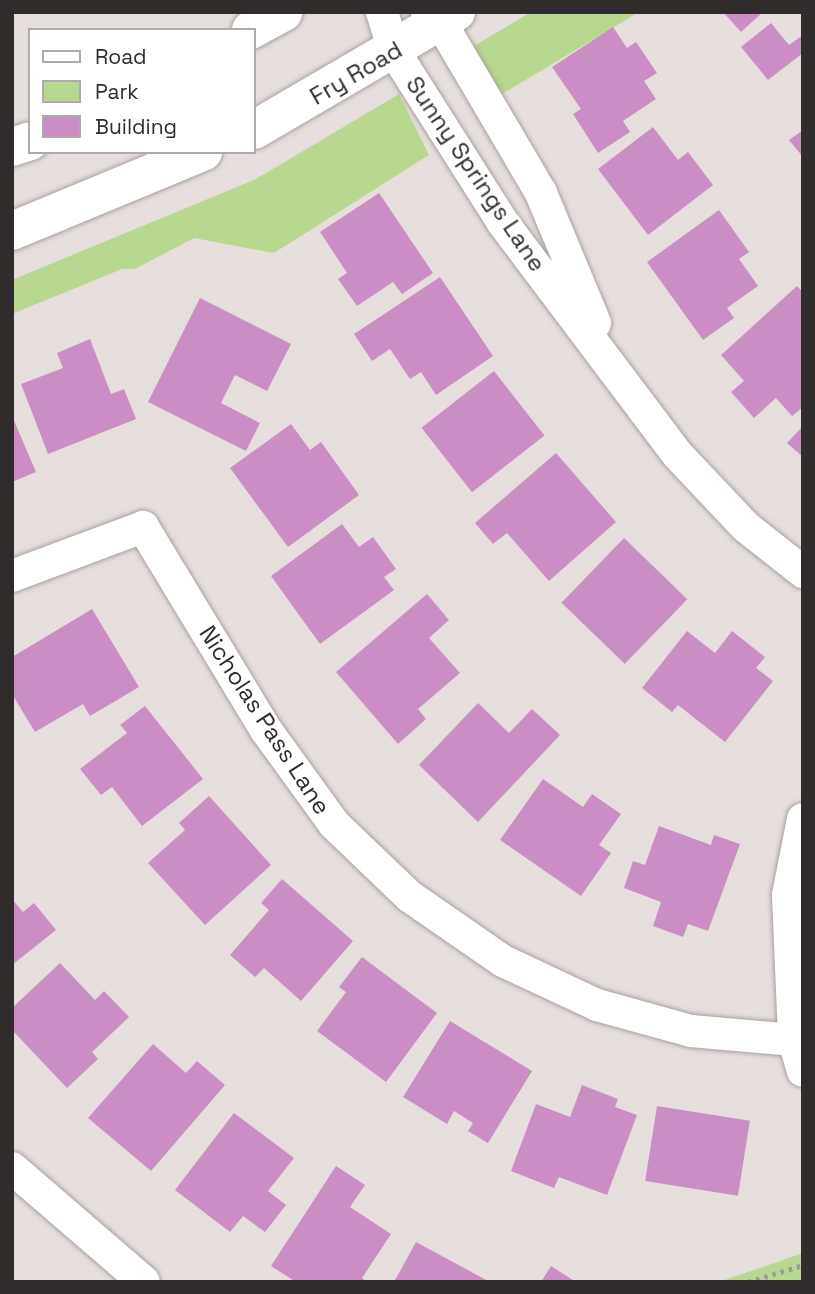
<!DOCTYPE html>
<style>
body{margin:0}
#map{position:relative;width:815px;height:1294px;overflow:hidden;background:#e6dedc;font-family:"Space Grotesk",sans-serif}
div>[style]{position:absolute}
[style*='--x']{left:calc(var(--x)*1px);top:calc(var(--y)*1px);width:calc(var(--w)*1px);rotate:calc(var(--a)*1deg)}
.green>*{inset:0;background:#b8d78f}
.building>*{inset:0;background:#ca8ec5;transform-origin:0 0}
.path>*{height:4.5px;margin-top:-2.25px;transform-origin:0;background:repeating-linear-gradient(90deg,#9f9997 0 3.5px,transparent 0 8.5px)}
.roads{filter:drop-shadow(0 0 2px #a8a19f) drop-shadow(0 0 2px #a8a19f)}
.street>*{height:32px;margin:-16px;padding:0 16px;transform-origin:16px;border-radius:16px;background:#fff}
.secondary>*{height:38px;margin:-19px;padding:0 19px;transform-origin:19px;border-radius:19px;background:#fff}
span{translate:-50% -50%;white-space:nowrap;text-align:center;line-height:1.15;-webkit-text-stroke:6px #fff;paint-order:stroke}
.street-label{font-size:24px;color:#2f2c2b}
.frame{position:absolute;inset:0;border:14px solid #2f2c2b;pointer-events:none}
.legend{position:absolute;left:28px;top:28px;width:228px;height:126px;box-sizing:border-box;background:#fff;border:2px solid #acabaa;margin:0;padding:9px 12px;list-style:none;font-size:21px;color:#2f2c2b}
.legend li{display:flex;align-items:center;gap:14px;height:35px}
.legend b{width:35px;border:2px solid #acabaa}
</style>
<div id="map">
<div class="green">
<div style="clip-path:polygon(531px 12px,639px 12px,497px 97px,469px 49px)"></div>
<div style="clip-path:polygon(399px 94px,429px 155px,274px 253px,194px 238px,135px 269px,122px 269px,12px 314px,12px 280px,256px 179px)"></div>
<div style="clip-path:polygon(803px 1253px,803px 1282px,719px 1282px)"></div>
</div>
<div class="building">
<div style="clip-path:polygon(723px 12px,763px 12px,741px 32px)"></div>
<div style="clip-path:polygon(771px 23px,789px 45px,803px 35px,803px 53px,768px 80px,741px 47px)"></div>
<div style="clip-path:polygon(613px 27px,627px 48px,636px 42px,657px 73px,644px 81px,656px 99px,623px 121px,630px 132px,598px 153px,573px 114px,581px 109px,552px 67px)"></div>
<div style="clip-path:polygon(653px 127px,678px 160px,688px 152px,713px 185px,648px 235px,598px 169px)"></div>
<div style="clip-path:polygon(803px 130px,803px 157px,789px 140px)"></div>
<div style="clip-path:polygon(379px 193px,433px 273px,402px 294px,393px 282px,357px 306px,338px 279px,347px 273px,320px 232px)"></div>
<div style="clip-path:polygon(719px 210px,749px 252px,739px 259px,758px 286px,727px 308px,734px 318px,703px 340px,647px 262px)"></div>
<div style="clip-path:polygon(440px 277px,493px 356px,436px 395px,421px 372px,410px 379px,390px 349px,372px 361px,354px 334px)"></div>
<div style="clip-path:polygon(797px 286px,803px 292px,803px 407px,792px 416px,776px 398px,754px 418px,731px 392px,744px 381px,721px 355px)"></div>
<div style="clip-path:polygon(200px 298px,291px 344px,267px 391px,235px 375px,221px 403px,260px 423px,246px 451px,148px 402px)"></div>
<div style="clip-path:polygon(90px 339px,111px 394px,124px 389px,136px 419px,48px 454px,21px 384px,63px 368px,57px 353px)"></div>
<div style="left:494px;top:371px;width:82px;height:92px;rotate:52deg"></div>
<div style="clip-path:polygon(12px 416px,36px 472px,12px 482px)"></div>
<div style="clip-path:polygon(291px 424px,310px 450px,321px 442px,359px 495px,288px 547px,230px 468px)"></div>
<div style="clip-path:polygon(803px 426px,803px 457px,787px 443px)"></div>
<div style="clip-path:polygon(556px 453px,616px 522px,549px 581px,507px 533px,493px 544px,475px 523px)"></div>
<div style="clip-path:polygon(342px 524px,359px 547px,373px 537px,396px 569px,384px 577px,394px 590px,320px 644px,271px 576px)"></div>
<div style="left:624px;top:538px;width:88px;height:90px;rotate:44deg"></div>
<div style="clip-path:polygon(427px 594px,449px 620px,429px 638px,460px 673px,418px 709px,426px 719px,398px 744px,336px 672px)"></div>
<div style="clip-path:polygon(92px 609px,139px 687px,90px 716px,83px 704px,35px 732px,12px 694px,12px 657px)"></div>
<div style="clip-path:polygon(687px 631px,715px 653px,732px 631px,765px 657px,756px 668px,773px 681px,725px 742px,678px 705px,672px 712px,642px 688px)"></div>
<div style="clip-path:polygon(478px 703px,509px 733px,532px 709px,560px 735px,478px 822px,419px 765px)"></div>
<div style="clip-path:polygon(145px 706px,203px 779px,142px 826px,112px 787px,101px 795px,80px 769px,127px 733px,120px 725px)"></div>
<div style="clip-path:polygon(543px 779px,583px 807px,592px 794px,621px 814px,599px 845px,611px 853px,581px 896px,500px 840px)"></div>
<div style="clip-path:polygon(209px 796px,271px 865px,205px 925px,148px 863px,185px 830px,179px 823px)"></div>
<div style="clip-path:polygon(659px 826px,711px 845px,714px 835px,740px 844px,708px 931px,688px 924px,683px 937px,653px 926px,661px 902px,624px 888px,633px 861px,645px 865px)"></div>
<div style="clip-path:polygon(282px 879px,353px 941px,301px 1001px,264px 968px,255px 977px,230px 955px,269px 910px,261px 903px)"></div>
<div style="clip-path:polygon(12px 899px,23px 912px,34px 903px,56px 930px,12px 965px)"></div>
<div style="clip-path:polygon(362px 957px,437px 1013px,386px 1082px,317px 1031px,346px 992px,339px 987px)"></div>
<div style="clip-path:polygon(60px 963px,95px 1000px,104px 991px,129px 1017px,92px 1052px,98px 1059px,67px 1088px,12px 1030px,12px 1008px)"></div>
<div style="clip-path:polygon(450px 1021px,532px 1071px,488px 1143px,468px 1131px,473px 1123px,454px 1111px,447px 1124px,403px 1097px)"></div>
<div style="clip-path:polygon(153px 1044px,186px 1073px,197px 1061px,225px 1085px,151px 1171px,88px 1118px)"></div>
<div style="clip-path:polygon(582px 1085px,618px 1099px,615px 1107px,637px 1115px,607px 1195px,559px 1177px,554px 1188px,511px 1171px,536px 1104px,570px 1117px)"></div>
<div style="left:657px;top:1106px;width:94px;height:76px;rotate:9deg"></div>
<div style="clip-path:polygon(234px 1113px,294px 1158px,268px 1191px,286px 1205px,265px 1232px,243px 1216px,230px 1232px,175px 1190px)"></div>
<div style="clip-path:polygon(336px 1166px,365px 1185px,350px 1207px,391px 1234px,362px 1278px,367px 1282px,296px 1282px,271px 1266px)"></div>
<div style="clip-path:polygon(416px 1242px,490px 1282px,394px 1282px)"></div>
<div style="clip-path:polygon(551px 1266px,576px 1282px,541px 1282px)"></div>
</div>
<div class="path">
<div style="--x:748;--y:1282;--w:58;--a:-17.2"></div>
</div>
<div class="roads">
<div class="street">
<div style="--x:382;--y:12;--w:41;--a:72.9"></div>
<div style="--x:394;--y:51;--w:204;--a:57.6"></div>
<div style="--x:503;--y:223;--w:289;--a:53"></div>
<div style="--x:677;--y:454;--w:100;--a:46.6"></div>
<div style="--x:746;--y:527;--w:73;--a:38.3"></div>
<div style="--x:427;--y:12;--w:18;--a:38"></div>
<div style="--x:441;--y:23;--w:197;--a:59.5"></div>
<div style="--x:541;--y:193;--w:141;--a:67.4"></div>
<div style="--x:12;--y:576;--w:140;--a:-20.5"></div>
<div style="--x:143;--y:527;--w:237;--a:58.8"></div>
<div style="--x:266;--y:730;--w:116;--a:54.1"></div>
<div style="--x:334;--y:824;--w:104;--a:43.8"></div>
<div style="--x:409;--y:896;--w:114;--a:34.7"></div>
<div style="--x:503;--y:961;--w:104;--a:25.1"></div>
<div style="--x:597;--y:1005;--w:98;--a:15.5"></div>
<div style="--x:691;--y:1031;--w:103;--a:5"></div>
<div style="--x:803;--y:819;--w:77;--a:101.2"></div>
<div style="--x:788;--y:895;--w:145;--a:87.6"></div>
<div style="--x:794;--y:1040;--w:32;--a:74"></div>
<div style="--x:12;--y:1168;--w:174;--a:40.8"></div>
</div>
<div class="secondary">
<div style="--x:251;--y:30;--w:37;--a:-29"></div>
<div style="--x:254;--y:130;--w:234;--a:-30.3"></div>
<div style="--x:12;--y:147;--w:19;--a:-18"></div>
<div style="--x:12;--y:231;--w:207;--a:-22.5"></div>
</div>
</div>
<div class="street-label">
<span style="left:356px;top:73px;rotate:-30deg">Fry Road</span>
<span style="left:476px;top:174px;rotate:56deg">Sunny Springs Lane</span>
<span style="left:265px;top:720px;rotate:57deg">Nicholas Pass Lane</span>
</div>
<div class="frame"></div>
<ul class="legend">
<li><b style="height:9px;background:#fff"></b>Road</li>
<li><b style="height:19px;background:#b8d78f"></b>Park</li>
<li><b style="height:19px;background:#ca8ec5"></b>Building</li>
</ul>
</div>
